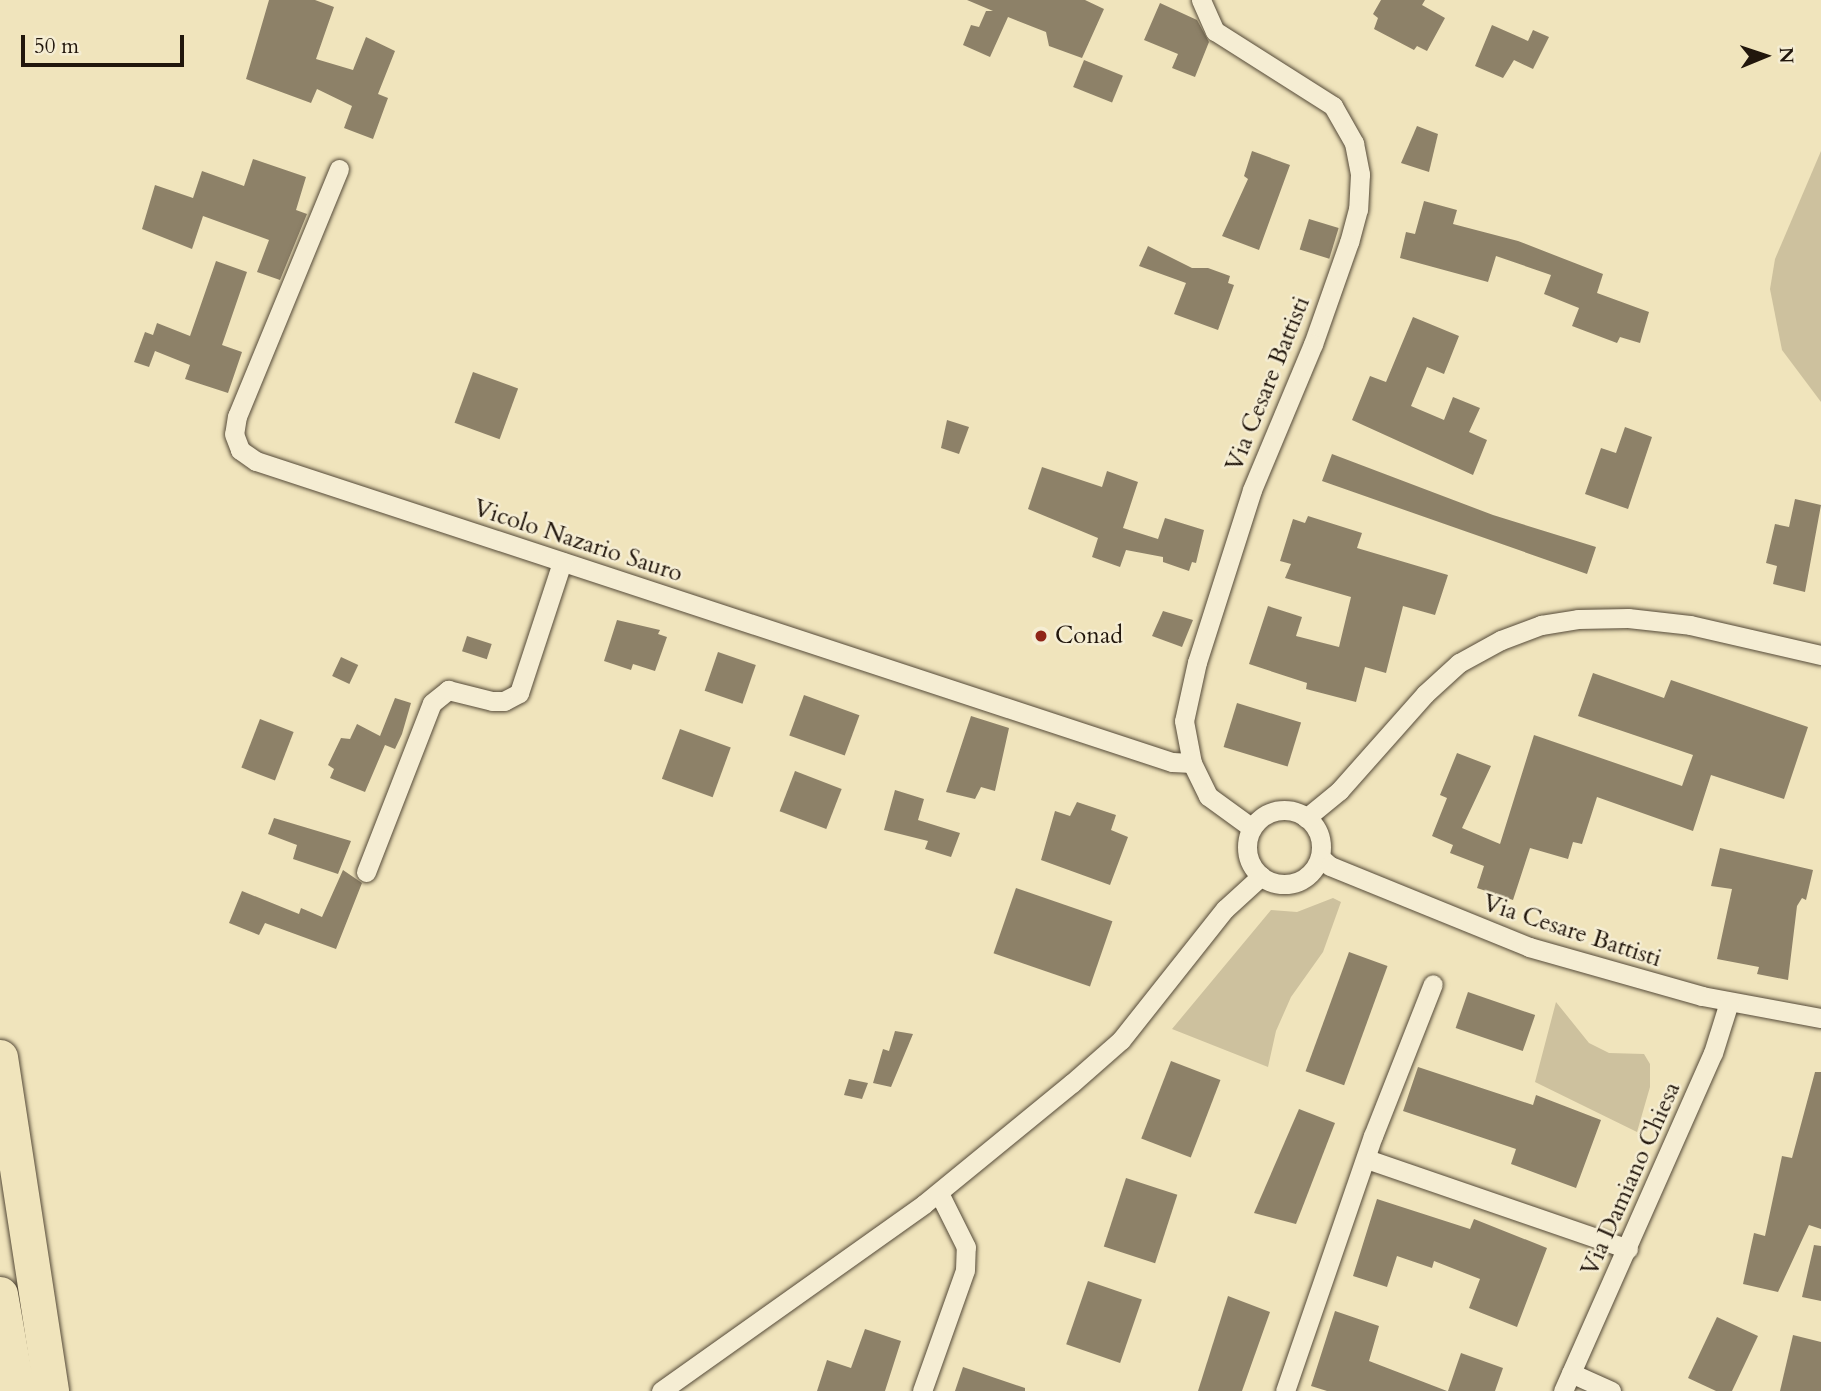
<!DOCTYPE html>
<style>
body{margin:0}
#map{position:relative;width:1821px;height:1391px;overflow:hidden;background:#f0e4bc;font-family:Cardo,serif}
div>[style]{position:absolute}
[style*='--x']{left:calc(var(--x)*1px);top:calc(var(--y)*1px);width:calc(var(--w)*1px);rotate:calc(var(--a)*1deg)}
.green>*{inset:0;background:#cdc19e}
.building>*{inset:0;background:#8d8168;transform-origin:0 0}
.roads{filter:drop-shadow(0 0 2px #554a38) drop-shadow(0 0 2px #554a38)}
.minor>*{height:19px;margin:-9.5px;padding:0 9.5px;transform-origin:9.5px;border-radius:9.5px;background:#f5edd3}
.minor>.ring{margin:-9.5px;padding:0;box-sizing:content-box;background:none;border:19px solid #f5edd3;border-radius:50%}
.motorway>*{height:35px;margin:-17.5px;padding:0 17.5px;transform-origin:17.5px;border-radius:17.5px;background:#f0e4bc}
.dots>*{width:19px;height:19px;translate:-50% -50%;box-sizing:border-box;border:4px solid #f5edd3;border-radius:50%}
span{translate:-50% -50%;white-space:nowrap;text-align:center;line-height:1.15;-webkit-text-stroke:5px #f5edd3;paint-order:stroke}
.street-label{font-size:24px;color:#21160c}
.poi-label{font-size:24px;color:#21160c}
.left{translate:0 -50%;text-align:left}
.north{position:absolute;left:1730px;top:21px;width:70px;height:70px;-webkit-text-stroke:5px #f5edd3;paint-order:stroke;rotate:88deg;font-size:19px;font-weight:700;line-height:28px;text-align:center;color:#21160c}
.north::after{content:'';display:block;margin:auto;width:24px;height:32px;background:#21160c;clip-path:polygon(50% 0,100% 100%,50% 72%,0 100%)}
.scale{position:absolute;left:21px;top:35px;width:163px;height:32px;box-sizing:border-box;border:4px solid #21160c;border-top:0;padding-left:9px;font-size:21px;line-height:24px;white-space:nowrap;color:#21160c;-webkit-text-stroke:5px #f5edd3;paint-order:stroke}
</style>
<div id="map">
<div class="green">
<div style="clip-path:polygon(1821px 151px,1821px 402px,1782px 350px,1770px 289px,1775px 259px)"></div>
<div style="clip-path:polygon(1333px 898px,1341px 902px,1323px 952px,1291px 997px,1276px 1031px,1268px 1067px,1172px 1029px,1271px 910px,1297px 912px)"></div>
<div style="clip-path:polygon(1556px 1002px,1589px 1043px,1609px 1053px,1644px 1054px,1650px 1064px,1650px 1087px,1637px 1132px,1535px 1082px)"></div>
</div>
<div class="building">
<div style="clip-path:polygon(269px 0,315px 0,334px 7px,316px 59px,353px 70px,366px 37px,395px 51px,378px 94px,388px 98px,373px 139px,344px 128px,352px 106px,317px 89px,311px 103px,246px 79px)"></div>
<div style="clip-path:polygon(967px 0,1085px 0,1104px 9px,1082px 58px,1049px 46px,1046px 32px,1008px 17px,990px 57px,963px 45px,971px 25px,979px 27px,986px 11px,993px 11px)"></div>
<div style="clip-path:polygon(1381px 0,1425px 0,1422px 5px,1445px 18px,1427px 51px,1417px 46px,1414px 50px,1374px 29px,1378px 18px,1373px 14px)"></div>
<div style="clip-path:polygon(1160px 3px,1197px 20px,1209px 42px,1195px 77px,1172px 68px,1178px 54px,1144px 40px)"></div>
<div style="clip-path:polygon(1492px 25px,1528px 41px,1533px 30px,1549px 37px,1533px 69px,1514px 60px,1503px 78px,1475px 66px)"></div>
<div style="left:1084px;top:60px;width:42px;height:29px;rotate:22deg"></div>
<div style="clip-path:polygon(1417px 126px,1438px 134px,1429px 172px,1401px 163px)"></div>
<div style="clip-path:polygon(1252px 151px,1290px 165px,1259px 250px,1222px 236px,1248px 179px,1244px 176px)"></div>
<div style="clip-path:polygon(253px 159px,306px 177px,296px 210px,307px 214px,280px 280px,257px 272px,269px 240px,203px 216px,192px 249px,142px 229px,155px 185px,193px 198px,202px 171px,244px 186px)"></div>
<div style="clip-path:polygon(1424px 201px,1457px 210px,1453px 224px,1518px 241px,1603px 274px,1597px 293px,1649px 312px,1640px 343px,1620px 337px,1617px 343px,1572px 326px,1579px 308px,1544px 294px,1551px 275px,1496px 256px,1488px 282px,1400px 258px,1406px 232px,1415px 234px)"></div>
<div style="left:1309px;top:219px;width:31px;height:32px;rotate:17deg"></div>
<div style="clip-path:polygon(1148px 246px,1192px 268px,1208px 268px,1230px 276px,1228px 283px,1234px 285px,1218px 330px,1174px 314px,1186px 283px,1139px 266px)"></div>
<div style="clip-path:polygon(216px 261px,247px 272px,222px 345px,242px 352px,228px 393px,185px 379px,190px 365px,155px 351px,149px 367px,134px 362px,145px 332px,153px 335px,157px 323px,190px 336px)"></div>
<div style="clip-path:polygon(1413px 317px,1459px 336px,1444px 374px,1427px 367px,1411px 406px,1444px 420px,1453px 397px,1480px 408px,1469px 432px,1487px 440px,1473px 475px,1352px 420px,1370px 376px,1386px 382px)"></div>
<div style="left:473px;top:372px;width:48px;height:54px;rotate:20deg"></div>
<div style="clip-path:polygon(947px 420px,969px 427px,959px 454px,941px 448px)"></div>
<div style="clip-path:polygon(1625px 427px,1652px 437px,1628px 509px,1585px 494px,1601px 448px,1616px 453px)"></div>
<div style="clip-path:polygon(1332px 454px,1493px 515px,1596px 547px,1587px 574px,1322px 481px)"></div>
<div style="clip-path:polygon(1042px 467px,1102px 487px,1107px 471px,1138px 482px,1123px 528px,1158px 539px,1165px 518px,1204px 530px,1196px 563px,1192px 562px,1189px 571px,1163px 562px,1163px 557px,1126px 550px,1120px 567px,1092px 557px,1098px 538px,1028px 509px)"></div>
<div style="clip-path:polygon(1795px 499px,1821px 505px,1805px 592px,1773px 584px,1777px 566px,1766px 563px,1775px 524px,1789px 527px)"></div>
<div style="clip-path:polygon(1308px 516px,1362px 533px,1357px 548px,1448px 575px,1435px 615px,1403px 606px,1386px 673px,1365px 667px,1356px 702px,1306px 689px,1307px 683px,1249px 664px,1268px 606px,1302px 617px,1296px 636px,1339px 647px,1351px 597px,1285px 578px,1291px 564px,1280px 561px,1293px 519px,1305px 523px)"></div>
<div style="clip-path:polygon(1163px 611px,1193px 620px,1182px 647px,1152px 636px)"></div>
<div style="clip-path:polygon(617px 620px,660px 630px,658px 634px,667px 637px,655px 671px,633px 664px,631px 670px,604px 661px)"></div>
<div style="left:467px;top:636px;width:26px;height:16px;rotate:18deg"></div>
<div style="left:718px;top:652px;width:40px;height:41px;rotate:19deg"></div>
<div style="left:341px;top:657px;width:19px;height:21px;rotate:25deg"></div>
<div style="clip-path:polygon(1593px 673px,1664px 698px,1671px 680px,1808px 727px,1784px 799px,1711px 775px,1693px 831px,1597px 797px,1582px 844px,1573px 842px,1568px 859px,1530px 848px,1513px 900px,1477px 888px,1484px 866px,1450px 853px,1453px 845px,1432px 836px,1447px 798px,1440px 795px,1457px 753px,1491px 766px,1462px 828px,1500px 844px,1534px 735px,1682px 786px,1693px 755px,1578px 716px)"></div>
<div style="left:804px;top:695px;width:59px;height:43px;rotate:20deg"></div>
<div style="clip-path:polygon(395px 698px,411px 703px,402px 734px,395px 749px,385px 745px,365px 792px,330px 778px,334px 769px,328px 765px,341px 738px,350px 739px,357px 724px,380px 736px)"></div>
<div style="left:1237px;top:703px;width:67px;height:46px;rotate:17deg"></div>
<div style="clip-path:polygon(971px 716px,1009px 728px,995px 791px,981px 787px,975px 799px,946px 792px)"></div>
<div style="left:260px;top:719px;width:36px;height:52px;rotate:21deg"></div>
<div style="left:680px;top:729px;width:54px;height:53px;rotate:20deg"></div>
<div style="left:795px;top:771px;width:50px;height:43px;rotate:21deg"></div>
<div style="clip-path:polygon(895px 790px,924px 799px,918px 820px,960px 833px,951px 857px,925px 849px,928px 841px,884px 830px)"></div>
<div style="clip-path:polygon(1077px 802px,1116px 815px,1111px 830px,1128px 837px,1110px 885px,1041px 860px,1055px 811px,1070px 816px)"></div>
<div style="clip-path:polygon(274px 818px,351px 841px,338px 874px,293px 859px,297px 845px,268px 834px)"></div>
<div style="clip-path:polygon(1720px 848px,1813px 870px,1806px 900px,1802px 898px,1797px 906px,1788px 980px,1757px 974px,1759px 967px,1717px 959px,1732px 889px,1711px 886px)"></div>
<div style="clip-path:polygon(343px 870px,362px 883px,336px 949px,265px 923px,259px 935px,229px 923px,242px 891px,299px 914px,301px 908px,322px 917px)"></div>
<div style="left:1016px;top:888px;width:102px;height:69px;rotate:19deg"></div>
<div style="left:1349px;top:952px;width:41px;height:127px;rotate:20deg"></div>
<div style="left:1468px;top:992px;width:71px;height:38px;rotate:19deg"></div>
<div style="clip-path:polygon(895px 1031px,913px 1034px,891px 1087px,873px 1083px,883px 1049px,889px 1051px)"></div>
<div style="left:1171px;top:1061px;width:53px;height:83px;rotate:21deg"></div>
<div style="clip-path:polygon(1418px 1067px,1533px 1105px,1536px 1095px,1601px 1120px,1576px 1188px,1511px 1164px,1516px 1149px,1403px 1111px)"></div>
<div style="clip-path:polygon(1815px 1072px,1821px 1072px,1821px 1229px,1809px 1225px,1778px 1292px,1743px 1284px,1754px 1233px,1765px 1236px,1782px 1156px,1792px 1158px)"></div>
<div style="clip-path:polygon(849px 1079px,868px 1083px,862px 1099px,844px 1095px)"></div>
<div style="clip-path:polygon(1299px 1109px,1335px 1123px,1296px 1224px,1254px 1213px)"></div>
<div style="left:1126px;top:1178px;width:54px;height:72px;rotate:18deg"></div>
<div style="clip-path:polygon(1377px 1199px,1470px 1229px,1474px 1219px,1547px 1248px,1517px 1327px,1469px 1308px,1480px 1279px,1434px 1261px,1432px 1268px,1397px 1256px,1387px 1287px,1353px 1276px)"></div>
<div style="clip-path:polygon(1814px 1245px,1821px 1246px,1821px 1301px,1802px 1297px)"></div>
<div style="left:1088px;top:1281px;width:57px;height:67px;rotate:19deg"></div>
<div style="clip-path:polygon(1228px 1296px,1270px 1312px,1242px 1391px,1198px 1391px)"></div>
<div style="clip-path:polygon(1335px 1311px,1379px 1326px,1369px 1361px,1447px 1391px,1327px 1391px,1311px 1386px)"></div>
<div style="clip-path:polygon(1717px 1317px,1758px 1336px,1732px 1391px,1716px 1391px,1688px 1378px)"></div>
<div style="clip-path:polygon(865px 1329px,901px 1341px,885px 1391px,817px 1391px,827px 1360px,851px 1368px)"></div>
<div style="clip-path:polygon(1793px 1335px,1821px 1342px,1821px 1391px,1780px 1391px)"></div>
<div style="clip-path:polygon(1461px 1353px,1503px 1368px,1495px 1391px,1448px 1391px)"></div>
<div style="clip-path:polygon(963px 1367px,1025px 1388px,1025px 1391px,955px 1391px)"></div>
</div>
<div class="roads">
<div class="minor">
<div style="--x:1201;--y:0;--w:34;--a:66"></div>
<div style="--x:1215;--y:31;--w:140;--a:32.4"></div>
<div style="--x:1333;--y:106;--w:43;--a:60.4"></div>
<div style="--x:1354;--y:143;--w:32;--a:79"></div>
<div style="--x:1360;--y:174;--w:35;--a:93"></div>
<div style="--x:1358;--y:209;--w:34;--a:105"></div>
<div style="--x:1349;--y:242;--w:108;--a:109.4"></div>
<div style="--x:1313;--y:344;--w:158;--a:112.7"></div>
<div style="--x:1252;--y:490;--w:181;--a:107.7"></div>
<div style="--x:1197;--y:662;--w:60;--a:102.4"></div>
<div style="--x:1184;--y:721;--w:43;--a:79.2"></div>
<div style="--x:1192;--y:763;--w:37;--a:64"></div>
<div style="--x:1208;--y:796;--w:54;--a:36"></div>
<div style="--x:339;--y:169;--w:267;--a:112.4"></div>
<div style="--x:237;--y:416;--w:18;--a:99"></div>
<div style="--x:234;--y:434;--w:17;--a:69"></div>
<div style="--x:240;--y:450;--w:19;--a:35"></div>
<div style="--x:256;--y:461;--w:964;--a:18.19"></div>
<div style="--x:1172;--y:762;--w:20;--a:3"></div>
<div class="ring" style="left:1247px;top:810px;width:55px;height:55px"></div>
<div style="--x:1306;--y:818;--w:43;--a:-39.3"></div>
<div style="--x:1339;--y:791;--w:130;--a:-48.4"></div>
<div style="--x:1425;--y:694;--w:46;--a:-42.4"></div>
<div style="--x:1459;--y:663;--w:48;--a:-28.7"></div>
<div style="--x:1501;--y:640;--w:43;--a:-20.6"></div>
<div style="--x:1541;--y:625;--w:37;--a:-9"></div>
<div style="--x:1578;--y:619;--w:50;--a:-1.1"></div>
<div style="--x:1628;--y:618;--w:62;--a:6.4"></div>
<div style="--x:1690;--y:625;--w:134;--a:12.9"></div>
<div style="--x:1320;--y:857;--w:13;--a:42"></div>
<div style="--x:1330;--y:866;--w:215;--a:22.1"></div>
<div style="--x:1529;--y:947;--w:180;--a:15.8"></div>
<div style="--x:1702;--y:996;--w:121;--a:10.5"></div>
<div style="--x:366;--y:872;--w:181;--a:-68.7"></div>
<div style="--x:432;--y:703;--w:21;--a:-39"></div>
<div style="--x:448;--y:690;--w:45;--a:14"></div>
<div style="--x:492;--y:701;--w:12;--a:0"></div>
<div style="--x:504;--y:701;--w:17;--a:-28"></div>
<div style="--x:519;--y:693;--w:138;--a:-71.8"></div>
<div style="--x:1367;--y:1159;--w:276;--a:19"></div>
<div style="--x:1571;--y:1373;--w:44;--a:24.2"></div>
<div style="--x:661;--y:1391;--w:323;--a:-35.4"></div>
<div style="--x:924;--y:1204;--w:191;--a:-39.3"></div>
<div style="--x:1072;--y:1083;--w:65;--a:-41.3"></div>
<div style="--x:1121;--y:1040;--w:167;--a:-51.6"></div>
<div style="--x:1225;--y:909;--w:49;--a:-42.5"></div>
<div style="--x:922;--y:1391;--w:128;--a:-70.4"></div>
<div style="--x:965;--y:1270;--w:23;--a:-88"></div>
<div style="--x:966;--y:1247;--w:60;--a:-116.6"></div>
<div style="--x:1285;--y:1391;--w:270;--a:-71"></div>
<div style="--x:1373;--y:1136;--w:163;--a:-68.5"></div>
<div style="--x:1563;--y:1391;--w:370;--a:-66.1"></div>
<div style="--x:1713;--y:1053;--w:53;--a:-72.6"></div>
</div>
<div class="motorway">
<div style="--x:0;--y:1057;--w:338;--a:81.3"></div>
<div style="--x:0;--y:1294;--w:98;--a:80.1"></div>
</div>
</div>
<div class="dots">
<div style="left:1041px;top:636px;background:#8f2418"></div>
</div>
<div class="street-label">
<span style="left:1268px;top:384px;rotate:-68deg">Via Cesare Battisti</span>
<span style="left:578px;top:541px;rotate:18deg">Vicolo Nazario Sauro</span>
<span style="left:1572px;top:931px;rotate:18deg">Via Cesare Battisti</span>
<span style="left:1631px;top:1179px;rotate:-66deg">Via Damiano Chiesa</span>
</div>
<div class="poi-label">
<span class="left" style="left:1055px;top:636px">Conad</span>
</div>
<div class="north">N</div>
<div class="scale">50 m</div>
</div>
